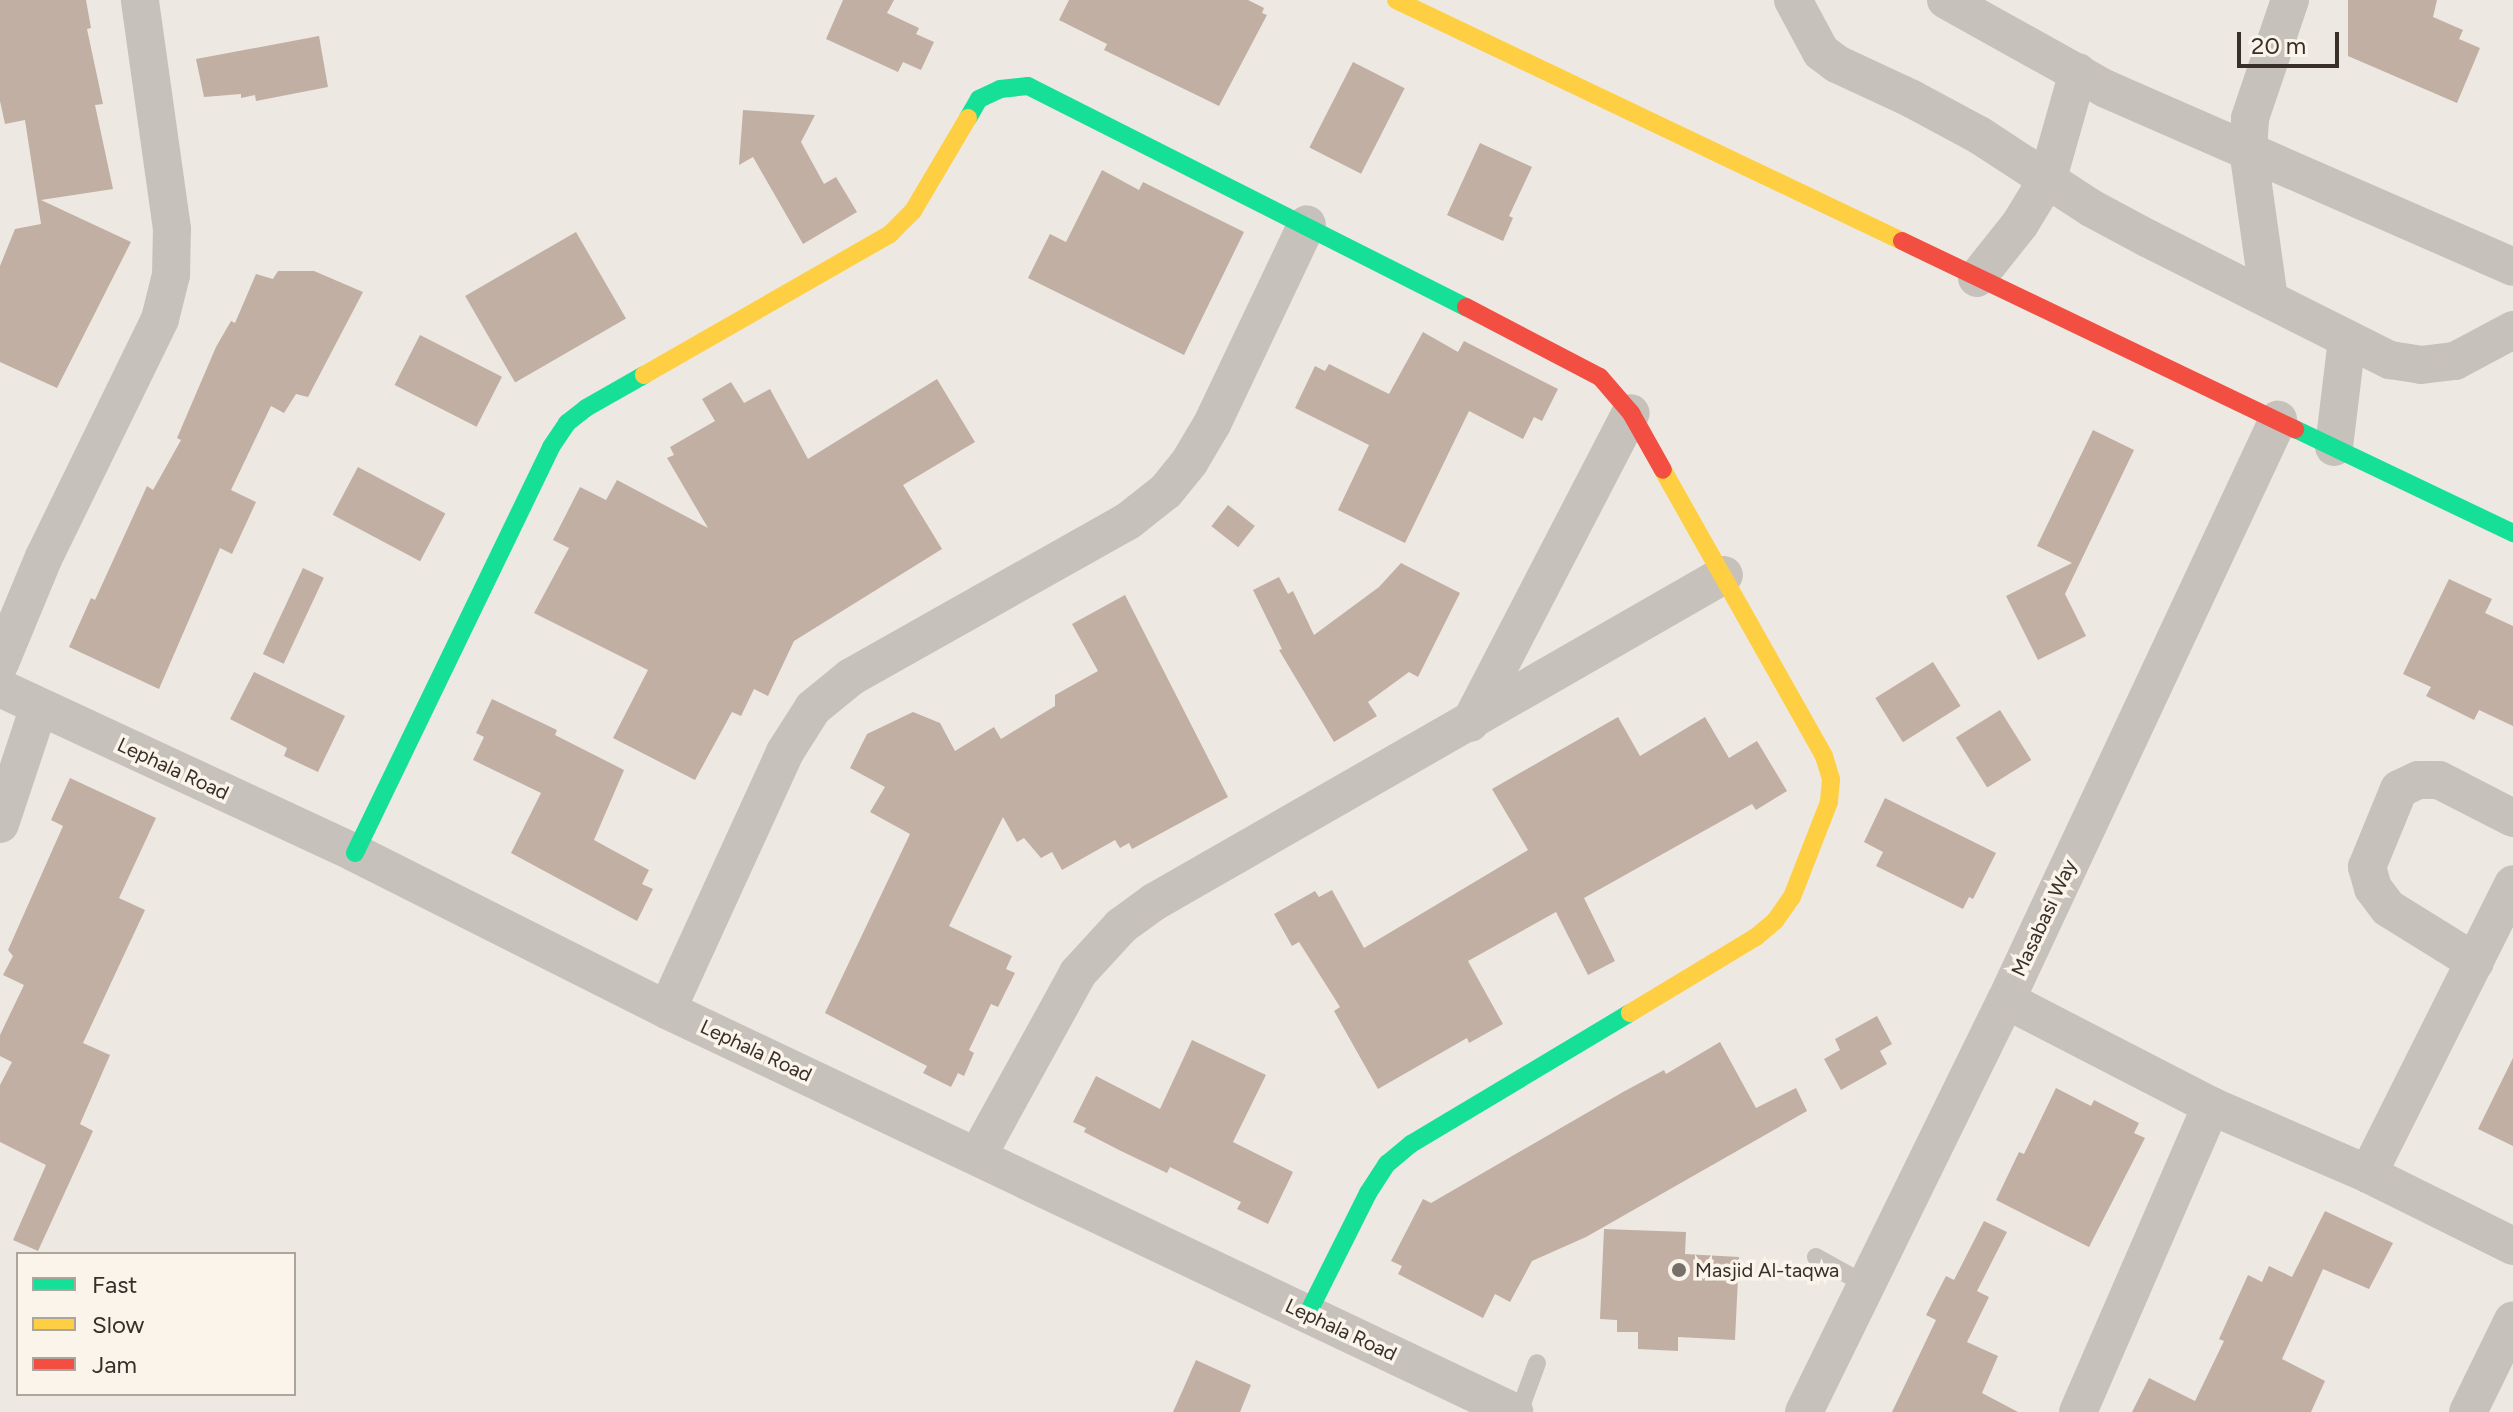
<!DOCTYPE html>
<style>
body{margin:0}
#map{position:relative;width:2513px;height:1412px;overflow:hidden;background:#ede9e2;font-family:Figtree,sans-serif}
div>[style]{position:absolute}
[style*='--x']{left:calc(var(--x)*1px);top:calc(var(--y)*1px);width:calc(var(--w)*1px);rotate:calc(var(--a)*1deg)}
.building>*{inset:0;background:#c1afa4;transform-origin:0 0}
.lane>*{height:18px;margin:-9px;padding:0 9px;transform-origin:9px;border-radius:9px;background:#c7c1bb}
.street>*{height:38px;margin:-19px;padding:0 19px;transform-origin:19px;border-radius:19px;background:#c7c1bb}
.fast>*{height:18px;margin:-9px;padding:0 9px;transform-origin:9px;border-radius:9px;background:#16e098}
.slow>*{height:18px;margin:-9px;padding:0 9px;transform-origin:9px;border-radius:9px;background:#ffcf43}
.jam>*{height:18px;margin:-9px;padding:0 9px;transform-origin:9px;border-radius:9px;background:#f24e42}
.dots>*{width:22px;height:22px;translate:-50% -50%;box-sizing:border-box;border:4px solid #faf4ea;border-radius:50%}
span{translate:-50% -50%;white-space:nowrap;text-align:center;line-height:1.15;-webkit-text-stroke:7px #faf4ea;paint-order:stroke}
.street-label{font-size:20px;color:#382f29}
.poi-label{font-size:20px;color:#382f29}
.left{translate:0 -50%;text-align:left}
.legend{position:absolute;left:16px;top:1252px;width:280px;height:144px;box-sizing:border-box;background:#faf4ea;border:2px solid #aca59d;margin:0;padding:10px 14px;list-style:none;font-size:24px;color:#382f29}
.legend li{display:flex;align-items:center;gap:16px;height:40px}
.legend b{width:40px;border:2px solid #aca59d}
.scale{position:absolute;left:2237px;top:32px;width:102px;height:36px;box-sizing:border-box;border:4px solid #382f29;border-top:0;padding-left:10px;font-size:24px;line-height:28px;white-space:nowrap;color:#382f29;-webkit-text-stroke:6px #faf4ea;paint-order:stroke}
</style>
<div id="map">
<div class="building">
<div style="clip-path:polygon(0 0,86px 0,91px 28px,87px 29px,103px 104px,95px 105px,113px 189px,41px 200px,131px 242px,57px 388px,0 362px,0 266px,15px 229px,41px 224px,25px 120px,5px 124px,0 101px)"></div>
<div style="clip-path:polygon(843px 0,894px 0,887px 13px,919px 28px,916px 34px,934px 42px,921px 70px,903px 62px,898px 72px,826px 39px)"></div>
<div style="clip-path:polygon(1069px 0,1248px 0,1264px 8px,1262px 13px,1267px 15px,1219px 106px,1104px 50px,1107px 44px,1059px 20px)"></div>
<div style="clip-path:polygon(2348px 0,2437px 0,2433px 17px,2463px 30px,2459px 39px,2480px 48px,2457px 103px,2348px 56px)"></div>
<div style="clip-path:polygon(319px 36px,328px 87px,256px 101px,255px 95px,241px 98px,241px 94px,204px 97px,196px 59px)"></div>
<div style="left:1353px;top:62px;width:58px;height:96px;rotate:27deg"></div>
<div style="clip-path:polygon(743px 110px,815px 115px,801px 142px,824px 184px,836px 177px,857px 212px,803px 244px,753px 157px,739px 165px)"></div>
<div style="clip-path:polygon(1480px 143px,1532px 167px,1509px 216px,1513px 218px,1503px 241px,1447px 215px)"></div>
<div style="clip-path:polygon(1102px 170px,1139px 190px,1143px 182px,1244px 232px,1184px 355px,1028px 278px,1050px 234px,1066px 242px)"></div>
<div style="left:576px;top:232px;width:100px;height:128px;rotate:60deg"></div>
<div style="clip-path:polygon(278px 271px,314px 271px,363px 292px,308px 397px,296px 394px,284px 413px,271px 406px,231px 490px,256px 502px,232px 554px,220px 548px,159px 689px,69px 647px,91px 598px,95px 600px,147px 486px,153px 490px,181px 440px,177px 438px,216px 347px,231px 321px,235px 323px,256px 274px,273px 279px)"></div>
<div style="clip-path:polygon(1423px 332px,1458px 352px,1464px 341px,1558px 389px,1542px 421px,1534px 417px,1523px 439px,1469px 411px,1405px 543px,1338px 510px,1369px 445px,1295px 408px,1315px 366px,1325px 371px,1329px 364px,1389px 394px)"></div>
<div style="left:420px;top:335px;width:92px;height:56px;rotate:27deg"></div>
<div style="clip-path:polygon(937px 379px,975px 442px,903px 485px,942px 549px,794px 641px,768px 696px,754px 689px,741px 716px,732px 712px,695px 780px,613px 738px,648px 670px,534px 613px,569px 548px,553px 540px,580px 487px,606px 500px,617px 480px,708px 528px,667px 458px,674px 455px,670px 447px,715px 421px,702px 399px,731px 382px,744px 403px,770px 389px,808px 459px)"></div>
<div style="clip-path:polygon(2093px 430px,2134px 450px,2065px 594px,2086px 636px,2038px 660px,2006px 596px,2072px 563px,2037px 546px)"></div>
<div style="left:358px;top:467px;width:99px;height:54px;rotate:28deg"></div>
<div style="left:1228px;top:505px;width:34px;height:27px;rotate:38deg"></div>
<div style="clip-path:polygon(1401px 563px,1460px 593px,1418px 677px,1409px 672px,1368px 702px,1377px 716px,1334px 742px,1279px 650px,1282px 649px,1253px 590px,1279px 577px,1288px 594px,1293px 591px,1314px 635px,1379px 587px)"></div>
<div style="left:303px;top:568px;width:23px;height:95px;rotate:25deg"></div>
<div style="clip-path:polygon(2449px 579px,2492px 599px,2485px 613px,2513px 626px,2513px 726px,2479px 710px,2474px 720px,2426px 696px,2431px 687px,2403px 674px)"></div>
<div style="clip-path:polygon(1125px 595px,1228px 797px,1132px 849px,1129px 843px,1120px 848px,1115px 840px,1062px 870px,1052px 852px,1041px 858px,1024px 838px,1017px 842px,1003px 817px,949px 926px,1012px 956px,1006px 969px,1015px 973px,998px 1007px,991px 1004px,969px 1050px,974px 1053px,964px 1076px,958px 1073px,951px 1087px,923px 1073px,927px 1066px,825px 1013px,910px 834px,870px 812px,885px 787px,850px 768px,867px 734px,913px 712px,940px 723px,955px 751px,994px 727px,1001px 739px,1055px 706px,1055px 695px,1098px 671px,1072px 624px)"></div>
<div style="left:1933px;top:662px;width:52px;height:68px;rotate:58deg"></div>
<div style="clip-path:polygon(254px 672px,345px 716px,318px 772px,284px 756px,287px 748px,230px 719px)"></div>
<div style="clip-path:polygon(492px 699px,557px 730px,555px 735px,624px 770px,594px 840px,649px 870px,642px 884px,653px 889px,637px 921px,511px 853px,541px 793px,473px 760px,484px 737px,476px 733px)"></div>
<div style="left:2000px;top:710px;width:59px;height:52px;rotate:58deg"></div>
<div style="clip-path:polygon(1618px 717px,1640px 756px,1705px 717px,1729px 758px,1757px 741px,1787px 791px,1756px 810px,1752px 804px,1584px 898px,1615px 961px,1588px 975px,1556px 912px,1468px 961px,1503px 1024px,1469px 1043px,1467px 1038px,1378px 1089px,1334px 1011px,1340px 1007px,1299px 942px,1292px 946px,1274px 914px,1315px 891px,1319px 897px,1332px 890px,1364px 948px,1528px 850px,1492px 789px)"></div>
<div style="clip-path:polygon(70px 778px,156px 818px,119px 898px,145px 910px,83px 1043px,110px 1055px,80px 1124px,93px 1131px,38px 1251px,13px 1240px,46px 1165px,0 1142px,0 1085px,12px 1062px,0 1056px,0 1035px,24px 985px,3px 975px,13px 956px,8px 950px,63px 826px,51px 820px)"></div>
<div style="clip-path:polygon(1885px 798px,1996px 853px,1973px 899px,1969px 897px,1963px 909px,1876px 866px,1883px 852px,1864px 842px)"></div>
<div style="clip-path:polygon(1877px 1016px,1892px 1044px,1880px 1051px,1887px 1064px,1841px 1090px,1824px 1059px,1840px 1050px,1835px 1039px)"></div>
<div style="clip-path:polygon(1192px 1040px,1266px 1075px,1233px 1142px,1293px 1172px,1268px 1224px,1237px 1209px,1241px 1202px,1170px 1167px,1167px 1173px,1121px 1151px,1084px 1132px,1086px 1128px,1073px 1122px,1096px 1076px,1160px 1109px)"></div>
<div style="clip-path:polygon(1720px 1042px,1756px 1108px,1796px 1088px,1807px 1111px,1586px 1237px,1532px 1261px,1510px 1302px,1495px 1294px,1483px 1318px,1398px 1274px,1402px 1266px,1391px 1261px,1423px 1199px,1431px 1203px,1623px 1092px,1664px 1070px,1666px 1074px)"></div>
<div style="clip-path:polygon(2513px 1058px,2513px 1146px,2478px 1129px)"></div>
<div style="clip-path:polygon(2056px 1088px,2091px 1106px,2094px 1100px,2139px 1123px,2134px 1133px,2145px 1138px,2089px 1247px,1996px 1200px,2019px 1152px,2024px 1154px)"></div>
<div style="clip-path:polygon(2325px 1211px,2393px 1243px,2369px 1289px,2323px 1269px,2282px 1359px,2325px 1381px,2311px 1412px,2132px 1412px,2149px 1378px,2195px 1401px,2224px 1341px,2219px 1339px,2248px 1275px,2262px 1282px,2269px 1266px,2292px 1277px)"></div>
<div style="clip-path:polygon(1984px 1221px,2007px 1232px,1977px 1291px,1989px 1297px,1967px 1342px,1998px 1356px,1982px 1393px,2018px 1412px,1892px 1412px,1936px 1320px,1926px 1315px,1946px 1276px,1954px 1280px)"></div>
<div style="clip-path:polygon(1604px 1229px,1686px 1232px,1685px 1254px,1739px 1257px,1735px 1340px,1678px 1337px,1678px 1351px,1638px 1349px,1638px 1332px,1617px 1332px,1617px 1320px,1600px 1319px)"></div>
<div style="clip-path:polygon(1196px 1360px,1251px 1385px,1240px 1412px,1173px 1412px)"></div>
</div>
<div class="lane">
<div style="--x:1816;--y:1257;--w:60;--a:29.1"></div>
<div style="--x:1519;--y:1412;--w:52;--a:-69.8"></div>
</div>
<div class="street">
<div style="--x:1793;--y:0;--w:59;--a:61.7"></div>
<div style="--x:1821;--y:52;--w:20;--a:37"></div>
<div style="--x:1837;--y:64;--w:83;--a:25"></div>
<div style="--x:1912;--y:99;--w:76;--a:28.2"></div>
<div style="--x:1979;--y:135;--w:134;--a:33.1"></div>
<div style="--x:2091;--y:208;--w:64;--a:28.2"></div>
<div style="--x:2147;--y:238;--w:272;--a:26.7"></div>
<div style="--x:2390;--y:360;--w:31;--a:9"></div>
<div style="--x:2421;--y:365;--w:34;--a:-7"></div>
<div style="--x:2455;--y:361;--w:66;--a:-28.1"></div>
<div style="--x:1946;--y:0;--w:183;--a:29.1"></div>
<div style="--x:2106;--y:89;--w:444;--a:23.6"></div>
<div style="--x:1977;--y:278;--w:69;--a:-51.5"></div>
<div style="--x:2020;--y:224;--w:54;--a:-58.7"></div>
<div style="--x:2048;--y:178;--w:110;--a:-74.2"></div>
<div style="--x:2269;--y:299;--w:151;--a:-98"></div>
<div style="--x:2248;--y:149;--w:31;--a:-86"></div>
<div style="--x:2250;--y:118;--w:125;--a:-71.3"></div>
<div style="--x:2334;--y:447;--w:109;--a:-83.1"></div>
<div style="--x:0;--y:663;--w:115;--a:-67.5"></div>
<div style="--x:44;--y:557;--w:265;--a:-64"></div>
<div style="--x:160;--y:319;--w:45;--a:-76"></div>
<div style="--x:171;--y:275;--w:46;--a:-88.8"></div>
<div style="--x:172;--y:229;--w:231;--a:-98"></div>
<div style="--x:0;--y:688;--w:391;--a:24.9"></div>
<div style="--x:355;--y:853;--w:349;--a:26.7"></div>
<div style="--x:667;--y:1010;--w:938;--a:25.39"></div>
<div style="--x:1470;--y:723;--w:349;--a:-62.6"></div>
<div style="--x:0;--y:824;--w:123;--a:-71.6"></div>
<div style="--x:2475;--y:962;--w:102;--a:-148.2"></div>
<div style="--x:2388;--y:908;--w:25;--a:-127"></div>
<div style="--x:2373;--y:888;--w:22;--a:-106"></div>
<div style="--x:2367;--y:867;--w:84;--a:-67.7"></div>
<div style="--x:2399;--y:789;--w:21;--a:-25"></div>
<div style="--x:2418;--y:780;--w:21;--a:0"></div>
<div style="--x:2439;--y:780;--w:83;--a:27.2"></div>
<div style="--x:2006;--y:1000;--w:231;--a:27.3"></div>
<div style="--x:2211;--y:1106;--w:171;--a:23.4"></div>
<div style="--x:2368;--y:1174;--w:162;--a:26.4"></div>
<div style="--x:667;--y:1010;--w:284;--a:-65.4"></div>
<div style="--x:785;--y:752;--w:52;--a:-57.5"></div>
<div style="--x:813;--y:708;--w:49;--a:-39.2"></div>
<div style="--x:851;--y:677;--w:318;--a:-29.4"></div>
<div style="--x:1128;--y:521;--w:48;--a:-38.3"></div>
<div style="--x:1166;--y:491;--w:38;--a:-51"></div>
<div style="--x:1190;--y:461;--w:43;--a:-59.3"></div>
<div style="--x:1212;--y:424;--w:221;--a:-64.6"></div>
<div style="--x:978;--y:1155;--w:208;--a:-61.2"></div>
<div style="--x:1078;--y:973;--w:64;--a:-47.5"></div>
<div style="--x:1121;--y:926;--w:41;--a:-36"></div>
<div style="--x:1154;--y:902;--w:657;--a:-29.84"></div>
<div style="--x:2368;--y:1174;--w:324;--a:-63.4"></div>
<div style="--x:1804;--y:1412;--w:459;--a:-63.9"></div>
<div style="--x:2006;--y:1000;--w:641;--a:-64.88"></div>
<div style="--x:2078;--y:1412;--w:334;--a:-66.5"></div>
<div style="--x:2468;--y:1412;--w:102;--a:-63.9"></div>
</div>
<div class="fast">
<div style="--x:968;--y:118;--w:22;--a:-60"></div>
<div style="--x:979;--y:99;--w:23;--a:-25"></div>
<div style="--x:1000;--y:89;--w:28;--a:-6"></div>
<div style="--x:1028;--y:86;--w:491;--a:26.8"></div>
<div style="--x:2295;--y:429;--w:242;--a:25.5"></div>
<div style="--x:355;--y:853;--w:451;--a:-64.2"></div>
<div style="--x:551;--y:447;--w:29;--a:-56"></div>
<div style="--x:567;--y:423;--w:24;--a:-38"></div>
<div style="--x:586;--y:408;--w:67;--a:-29.6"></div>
<div style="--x:1307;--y:1315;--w:136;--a:-63.4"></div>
<div style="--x:1368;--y:1193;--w:35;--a:-57"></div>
<div style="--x:1387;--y:1164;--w:31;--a:-40"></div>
<div style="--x:1411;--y:1144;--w:255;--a:-30.9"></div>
</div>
<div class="slow">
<div style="--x:1396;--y:0;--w:560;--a:25.47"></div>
<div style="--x:644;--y:375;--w:284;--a:-29.8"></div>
<div style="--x:890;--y:234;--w:33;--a:-45"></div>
<div style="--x:913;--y:211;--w:108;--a:-59.4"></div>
<div style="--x:1630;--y:1013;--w:147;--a:-31.1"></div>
<div style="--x:1756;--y:937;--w:25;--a:-40"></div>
<div style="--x:1775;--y:921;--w:29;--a:-55"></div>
<div style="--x:1792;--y:897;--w:102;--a:-68.7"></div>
<div style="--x:1829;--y:802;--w:23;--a:-85"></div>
<div style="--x:1831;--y:779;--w:24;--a:-107"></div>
<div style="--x:1824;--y:756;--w:328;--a:-119.4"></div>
</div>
<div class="jam">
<div style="--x:1902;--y:241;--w:436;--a:25.6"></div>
<div style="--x:1466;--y:307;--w:151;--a:27.6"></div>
<div style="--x:1600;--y:377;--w:48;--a:49.3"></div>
<div style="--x:1631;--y:413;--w:65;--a:60.7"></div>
</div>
<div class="dots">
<div style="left:1679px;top:1270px;background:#77706a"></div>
</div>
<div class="street-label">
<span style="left:173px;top:769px;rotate:25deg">Lephala Road</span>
<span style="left:2044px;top:918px;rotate:-65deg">Masabasi Way</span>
<span style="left:756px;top:1051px;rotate:25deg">Lephala Road</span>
<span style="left:1341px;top:1330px;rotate:25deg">Lephala Road</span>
</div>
<div class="poi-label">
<span class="left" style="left:1695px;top:1270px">Masjid Al-taqwa</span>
</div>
<ul class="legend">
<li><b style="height:10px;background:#16e098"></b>Fast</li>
<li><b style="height:10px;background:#ffcf43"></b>Slow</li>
<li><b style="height:10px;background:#f24e42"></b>Jam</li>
</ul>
<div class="scale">20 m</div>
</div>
